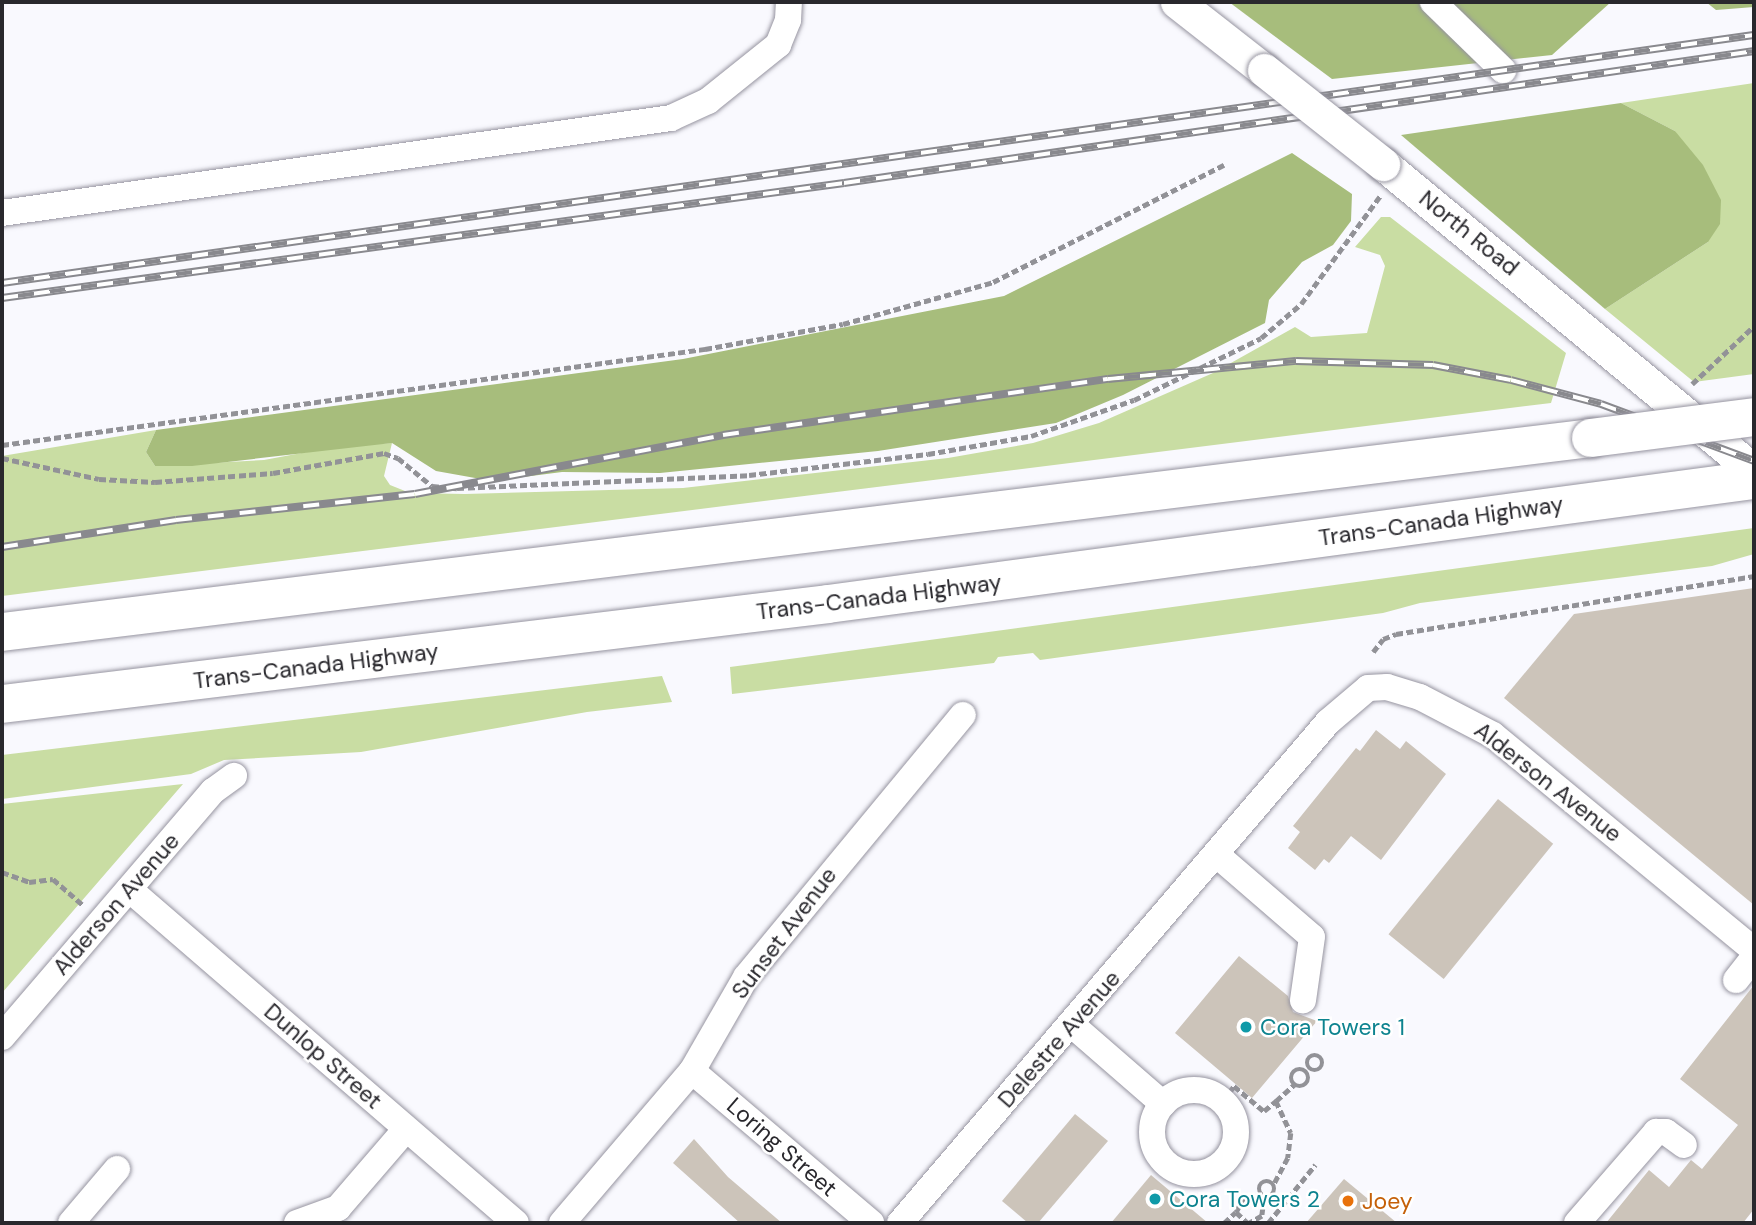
<!DOCTYPE html>
<style>
body{margin:0}
#map{position:relative;width:1756px;height:1225px;overflow:hidden;background:#f9f9fe;font-family:"DM Sans",sans-serif}
div>[style]{position:absolute}
[style*='--x']{left:calc(var(--x)*1px);top:calc(var(--y)*1px);width:calc(var(--w)*1px);rotate:calc(var(--a)*1deg)}
.green>*{inset:0;background:#c9dda3}
.forest>*{inset:0;background:#a7bd7c}
.building>*{inset:0;background:#ccc4ba;transform-origin:0 0}
.path>*{height:4.5px;margin-top:-2.25px;transform-origin:0;background:repeating-linear-gradient(90deg,#929297 0 7px,transparent 0 10.5px)}
.path>.ring{margin:-2.25px;padding:0;box-sizing:content-box;background:none;border:4.5px solid #929297;border-radius:50%}
.roads{filter:drop-shadow(0 0 2px #9694a0) drop-shadow(0 0 2px #9694a0)}
.minor>*{height:26px;margin:-13px;padding:0 13px;transform-origin:13px;border-radius:13px;background:#fff}
.minor>.ring{margin:-13px;padding:0;box-sizing:content-box;background:none;border:26px solid #fff;border-radius:50%}
.major>*{height:33px;margin:-16.5px;padding:0 16.5px;transform-origin:16.5px;border-radius:16.5px;background:#fff}
.highway>*{height:38px;margin:-19px;padding:0 19px;transform-origin:19px;border-radius:19px;background:#fff}
.rail>*{height:8px;margin-top:-4px;transform-origin:0;background:repeating-linear-gradient(90deg,#fff 0 16px,#89898e 0 32px);box-sizing:border-box;border-block:2px solid #89898e}
.bridges{filter:drop-shadow(0 0 2px #9694a0) drop-shadow(0 0 2px #9694a0)}
.major-bridge>*{height:33px;margin:-16.5px;padding:0 16.5px;transform-origin:16.5px;border-radius:16.5px;background:#fff}
.highway-bridge>*{height:38px;margin:-19px;padding:0 19px;transform-origin:19px;border-radius:19px;background:#fff}
.dots>*{width:19px;height:19px;translate:-50% -50%;box-sizing:border-box;border:4px solid #fff;border-radius:50%}
span{translate:-50% -50%;white-space:nowrap;text-align:center;line-height:1.15;-webkit-text-stroke:5px #fff;paint-order:stroke}
.street-label{font-size:23px;color:#29282d}
.culture-label{font-size:23px;color:#0d838f}
.left{translate:0 -50%;text-align:left}
.food-label{font-size:23px;color:#c56008}
.frame{position:absolute;inset:0;border:4px solid #29282d;pointer-events:none}
</style>
<div id="map">
<div class="green">
<div style="clip-path:polygon(1754px 83px,1754px 374px,1694px 382px,1605px 309px,1708px 242px,1675px 131px,1621px 103px)"></div>
<div style="clip-path:polygon(1381px 217px,1390px 217px,1566px 353px,1551px 403px,2px 596px,2px 456px,156px 430px,146px 452px,155px 466px,264px 460px,339px 446px,392px 443px,384px 476px,390px 485px,410px 493px,465px 494px,683px 488px,948px 458px,1033px 443px,1099px 423px,1213px 373px,1295px 327px,1311px 337px,1367px 333px,1385px 266px,1380px 255px,1355px 247px)"></div>
<div style="clip-path:polygon(1754px 528px,1754px 554px,1712px 566px,1420px 603px,1383px 613px,1040px 660px,1033px 653px,998px 657px,994px 663px,732px 694px,730px 667px)"></div>
<div style="clip-path:polygon(662px 676px,672px 702px,587px 712px,361px 752px,224px 760px,191px 774px,2px 799px,2px 755px)"></div>
<div style="clip-path:polygon(183px 784px,118px 859px,2px 993px,2px 804px)"></div>
</div>
<div class="forest">
<div style="clip-path:polygon(1229px 2px,1611px 2px,1552px 55px,1332px 79px)"></div>
<div style="clip-path:polygon(1706px 2px,1754px 2px,1754px 7px,1716px 10px)"></div>
<div style="clip-path:polygon(1621px 103px,1675px 131px,1703px 165px,1721px 200px,1720px 224px,1708px 242px,1605px 309px,1401px 135px)"></div>
<div style="clip-path:polygon(1292px 153px,1352px 194px,1351px 221px,1333px 245px,1302px 262px,1269px 300px,1265px 323px,1123px 395px,1056px 423px,878px 451px,660px 473px,562px 472px,492px 481px,436px 471px,392px 443px,192px 466px,155px 466px,146px 452px,156px 430px,683px 359px,1004px 296px)"></div>
</div>
<div class="building">
<div style="clip-path:polygon(1754px 588px,1754px 905px,1504px 698px,1574px 614px)"></div>
<div style="clip-path:polygon(1376px 730px,1400px 749px,1406px 741px,1446px 774px,1381px 860px,1351px 836px,1329px 863px,1324px 859px,1315px 870px,1288px 848px,1300px 832px,1293px 826px,1356px 748px,1360px 751px)"></div>
<div style="left:1498px;top:799px;width:71px;height:174px;rotate:39deg"></div>
<div style="clip-path:polygon(1239px 956px,1288px 996px,1293px 1012px,1317px 1021px,1252px 1098px,1175px 1033px)"></div>
<div style="clip-path:polygon(1754px 985px,1754px 1209px,1743px 1223px,1606px 1223px,1649px 1170px,1669px 1187px,1691px 1160px,1702px 1169px,1738px 1125px,1680px 1079px)"></div>
<div style="clip-path:polygon(1075px 1114px,1108px 1141px,1038px 1223px,1028px 1223px,1002px 1201px)"></div>
<div style="clip-path:polygon(694px 1139px,728px 1177px,782px 1223px,740px 1223px,673px 1163px)"></div>
<div style="clip-path:polygon(1151px 1175px,1208px 1223px,1111px 1223px)"></div>
<div style="clip-path:polygon(1344px 1179px,1397px 1223px,1306px 1223px)"></div>
</div>
<div class="path">
<div style="--x:1692;--y:384;--w:85;--a:-43.1"></div>
<div style="--x:2;--y:445;--w:710;--a:-7.78"></div>
<div style="--x:705;--y:349;--w:140;--a:-10.3"></div>
<div style="--x:843;--y:324;--w:156;--a:-15.6"></div>
<div style="--x:993;--y:282;--w:259;--a:-26.9"></div>
<div style="--x:2;--y:458;--w:99;--a:12.2"></div>
<div style="--x:99;--y:479;--w:56;--a:3.1"></div>
<div style="--x:155;--y:482;--w:118;--a:-4.4"></div>
<div style="--x:273;--y:473;--w:113;--a:-10.2"></div>
<div style="--x:384;--y:453;--w:15;--a:20"></div>
<div style="--x:398;--y:458;--w:44;--a:39.5"></div>
<div style="--x:432;--y:486;--w:25;--a:5"></div>
<div style="--x:457;--y:488;--w:292;--a:-2.5"></div>
<div style="--x:749;--y:475;--w:180;--a:-6.7"></div>
<div style="--x:928;--y:454;--w:105;--a:-9.9"></div>
<div style="--x:1031;--y:436;--w:109;--a:-19.3"></div>
<div style="--x:1134;--y:400;--w:141;--a:-26"></div>
<div style="--x:1261;--y:338;--w:52;--a:-40.4"></div>
<div style="--x:1301;--y:304;--w:134;--a:-53.8"></div>
<div style="--x:1373;--y:652;--w:16;--a:-52"></div>
<div style="--x:1383;--y:639;--w:14;--a:-21"></div>
<div style="--x:1396;--y:634;--w:363;--a:-9.2"></div>
<div style="--x:2;--y:872;--w:29;--a:20"></div>
<div style="--x:29;--y:882;--w:24;--a:-7"></div>
<div style="--x:53;--y:879;--w:40;--a:41"></div>
<div class="ring" style="left:1307px;top:1055px;width:11.5px;height:11.5px"></div>
<div class="ring" style="left:1291px;top:1069px;width:13.5px;height:13.5px"></div>
<div style="--x:1222;--y:1101;--w:19;--a:-51"></div>
<div style="--x:1234;--y:1086;--w:39;--a:40"></div>
<div style="--x:1264;--y:1111;--w:16;--a:-40"></div>
<div style="--x:1276;--y:1101;--w:35;--a:65"></div>
<div style="--x:1291;--y:1133;--w:25;--a:97"></div>
<div style="--x:1288;--y:1158;--w:30;--a:118"></div>
<div style="--x:1276;--y:1101;--w:24;--a:-42"></div>
<div class="ring" style="left:1259px;top:1181px;width:11.5px;height:11.5px"></div>
<div style="--x:1274;--y:1194;--w:14;--a:36"></div>
<div style="--x:1236;--y:1212;--w:16;--a:-63"></div>
<div style="--x:1243;--y:1198;--w:14;--a:4"></div>
<div style="--x:1257;--y:1199;--w:11;--a:56"></div>
<div style="--x:1263;--y:1208;--w:8;--a:97"></div>
<div style="--x:1262;--y:1216;--w:14;--a:150"></div>
<div style="--x:1224;--y:1223;--w:16;--a:-43"></div>
<div style="--x:1236;--y:1212;--w:16;--a:43"></div>
<div style="--x:1268;--y:1223;--w:75;--a:-51"></div>
</div>
<div class="roads">
<div class="minor">
<div style="--x:1433;--y:2;--w:98;--a:44.2"></div>
<div style="--x:2;--y:213;--w:676;--a:-8.08"></div>
<div style="--x:671;--y:118;--w:41;--a:-24.7"></div>
<div style="--x:708;--y:101;--w:90;--a:-38.7"></div>
<div style="--x:778;--y:45;--w:27;--a:-68"></div>
<div style="--x:788;--y:20;--w:18;--a:-87"></div>
<div style="--x:1217;--y:855;--w:125;--a:40.8"></div>
<div style="--x:1312;--y:937;--w:64;--a:98.1"></div>
<div style="--x:129;--y:889;--w:511;--a:40.8"></div>
<div style="--x:1736;--y:980;--w:29;--a:-52"></div>
<div style="--x:1071;--y:1024;--w:122;--a:41"></div>
<div style="--x:2;--y:1037;--w:324;--a:-49.4"></div>
<div style="--x:213;--y:791;--w:26;--a:-36"></div>
<div style="--x:692;--y:1071;--w:235;--a:40.3"></div>
<div class="ring" style="left:1152px;top:1090px;width:58px;height:58px"></div>
<div style="--x:71;--y:1223;--w:71;--a:-49.6"></div>
<div style="--x:297;--y:1223;--w:44;--a:-20.1"></div>
<div style="--x:338;--y:1208;--w:104;--a:-49.3"></div>
<div style="--x:562;--y:1223;--w:200;--a:-49.5"></div>
<div style="--x:692;--y:1071;--w:108;--a:-60.1"></div>
<div style="--x:746;--y:977;--w:340;--a:-50.4"></div>
<div style="--x:900;--y:1223;--w:659;--a:-49.49"></div>
<div style="--x:1328;--y:722;--w:52;--a:-40.4"></div>
<div style="--x:1368;--y:688;--w:19;--a:-3"></div>
<div style="--x:1387;--y:687;--w:34;--a:17"></div>
<div style="--x:1420;--y:697;--w:82;--a:27.5"></div>
<div style="--x:1493;--y:735;--w:338;--a:39.5"></div>
<div style="--x:1577;--y:1223;--w:121;--a:-49"></div>
<div style="--x:1656;--y:1132;--w:10;--a:0"></div>
<div style="--x:1666;--y:1132;--w:22;--a:36"></div>
</div>
<div class="major">
<div style="--x:1177;--y:2;--w:110;--a:38"></div>
<div style="--x:1383;--y:164;--w:482;--a:39.6"></div>
</div>
<div class="highway">
<div style="--x:2;--y:632;--w:1601;--a:-6.96"></div>
<div style="--x:2;--y:704;--w:832;--a:-6.9"></div>
<div style="--x:828;--y:604;--w:934;--a:-7.63"></div>
</div>
</div>
<div class="rail">
<div style="--x:2;--y:283;--w:1769;--a:-8.06"></div>
<div style="--x:2;--y:298;--w:850;--a:-7.78"></div>
<div style="--x:844;--y:183;--w:920;--a:-8.25"></div>
<div style="--x:2;--y:547;--w:176;--a:-8.8"></div>
<div style="--x:176;--y:520;--w:240;--a:-6.2"></div>
<div style="--x:415;--y:494;--w:314;--a:-10.8"></div>
<div style="--x:723;--y:435;--w:389;--a:-8.3"></div>
<div style="--x:1108;--y:379;--w:189;--a:-5.5"></div>
<div style="--x:1296;--y:361;--w:137;--a:1.7"></div>
<div style="--x:1433;--y:365;--w:79;--a:10.9"></div>
<div style="--x:1511;--y:380;--w:93;--a:14.9"></div>
<div style="--x:1601;--y:404;--w:163;--a:20.4"></div>
</div>
<div class="bridges">
<div class="major-bridge">
<div style="--x:1264;--y:70;--w:152;--a:38.3"></div>
</div>
<div class="highway-bridge">
<div style="--x:1591;--y:438;--w:164;--a:-7.3"></div>
</div>
</div>
<div class="dots">
<div style="left:1246px;top:1027px;background:#0f9aa8"></div>
<div style="left:1155px;top:1199px;background:#0f9aa8"></div>
<div style="left:1348px;top:1201px;background:#e8710a"></div>
</div>
<div class="street-label">
<span style="left:1469px;top:233px;rotate:39deg">North Road</span>
<span style="left:1441px;top:521px;rotate:-8deg">Trans-Canada Highway</span>
<span style="left:879px;top:597px;rotate:-7deg">Trans-Canada Highway</span>
<span style="left:316px;top:666px;rotate:-7deg">Trans-Canada Highway</span>
<span style="left:1548px;top:782px;rotate:38deg">Alderson Avenue</span>
<span style="left:116px;top:904px;rotate:-49deg">Alderson Avenue</span>
<span style="left:784px;top:933px;rotate:-53deg">Sunset Avenue</span>
<span style="left:1059px;top:1039px;rotate:-49deg">Delestre Avenue</span>
<span style="left:323px;top:1056px;rotate:41deg">Dunlop Street</span>
<span style="left:782px;top:1147px;rotate:41deg">Loring Street</span>
</div>
<div class="culture-label">
<span class="left" style="left:1260px;top:1027px">Cora Towers 1</span>
<span class="left" style="left:1169px;top:1199px">Cora Towers 2</span>
</div>
<div class="food-label">
<span class="left" style="left:1362px;top:1201px">Joey</span>
</div>
<div class="frame"></div>
</div>
